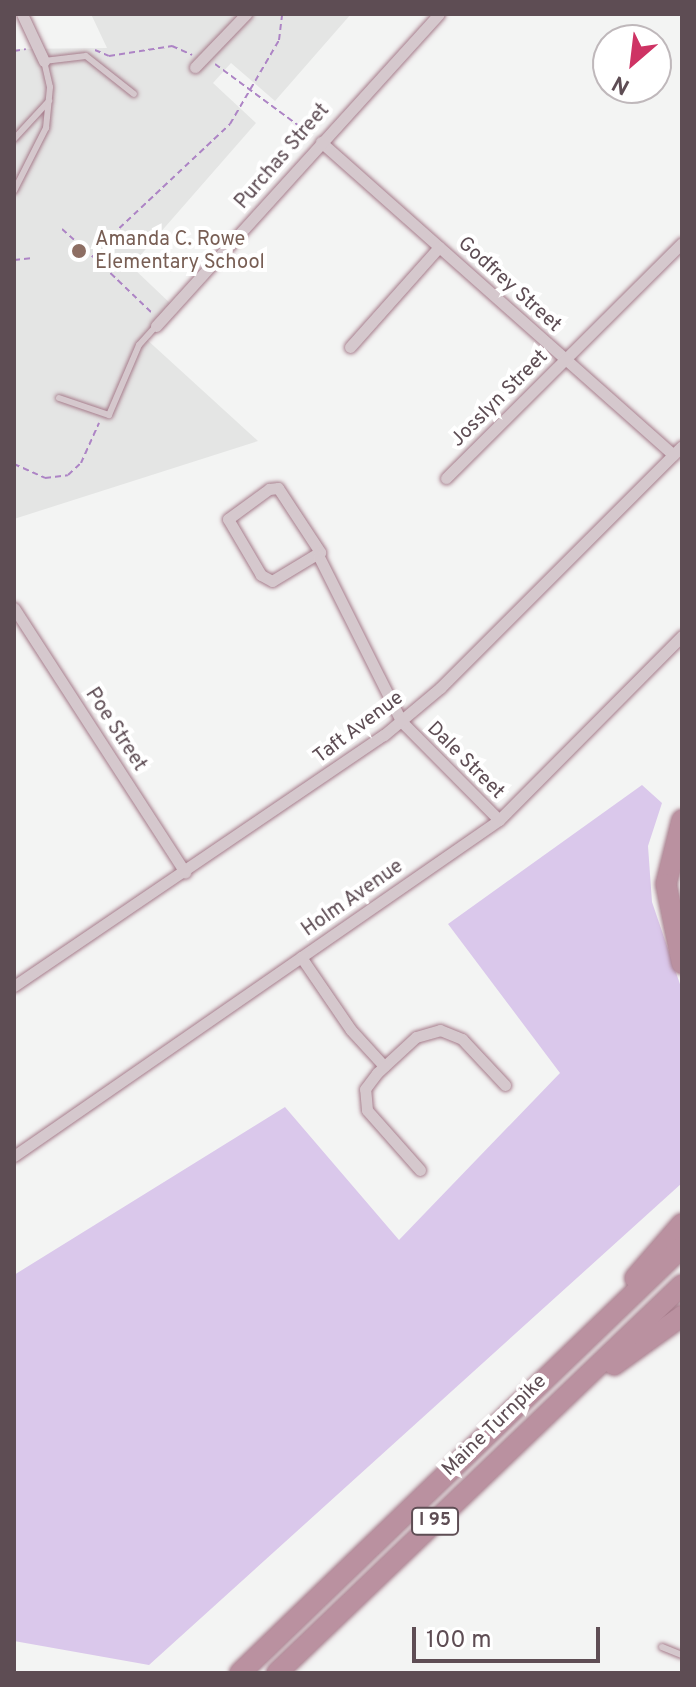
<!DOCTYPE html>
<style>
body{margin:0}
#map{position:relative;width:696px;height:1687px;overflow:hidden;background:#f3f4f3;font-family:Overpass,sans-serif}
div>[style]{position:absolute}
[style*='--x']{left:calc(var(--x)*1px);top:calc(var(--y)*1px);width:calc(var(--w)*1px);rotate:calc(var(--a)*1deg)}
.education>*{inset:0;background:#e4e5e4}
.green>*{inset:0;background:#dac8eb}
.path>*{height:2px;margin-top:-1px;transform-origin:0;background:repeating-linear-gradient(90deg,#ad84c5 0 6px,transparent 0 10px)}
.roads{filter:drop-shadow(0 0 2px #a67c8b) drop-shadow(0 0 2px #a67c8b)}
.lane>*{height:6px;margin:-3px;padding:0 3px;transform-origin:3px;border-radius:3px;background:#d5c8cd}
.street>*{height:11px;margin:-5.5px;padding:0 5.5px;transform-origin:5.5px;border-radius:5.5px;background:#d5c8cd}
.highway>*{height:20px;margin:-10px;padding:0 10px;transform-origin:10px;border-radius:10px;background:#ba91a0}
.dots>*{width:22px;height:22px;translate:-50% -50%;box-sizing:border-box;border:4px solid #fff;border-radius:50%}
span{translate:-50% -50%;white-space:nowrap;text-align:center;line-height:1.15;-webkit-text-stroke:8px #fff;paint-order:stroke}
.shield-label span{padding:2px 6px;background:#fff;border:2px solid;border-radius:6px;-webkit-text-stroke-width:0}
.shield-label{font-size:18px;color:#5e4d54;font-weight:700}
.street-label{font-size:20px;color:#5e4d54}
.education-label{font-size:20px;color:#785e54}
.left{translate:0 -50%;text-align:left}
.frame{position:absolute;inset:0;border:16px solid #5e4d54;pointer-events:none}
.north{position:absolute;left:592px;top:24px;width:80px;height:80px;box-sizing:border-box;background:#fff;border:2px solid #bfb8bb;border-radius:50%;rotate:208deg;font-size:22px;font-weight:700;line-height:32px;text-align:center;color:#5e4d54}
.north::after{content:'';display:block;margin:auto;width:28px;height:36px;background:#ce3364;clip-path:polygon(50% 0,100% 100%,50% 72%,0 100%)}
.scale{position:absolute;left:412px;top:1627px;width:188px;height:36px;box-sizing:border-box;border:4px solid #5e4d54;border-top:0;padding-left:10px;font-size:24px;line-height:28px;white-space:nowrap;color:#5e4d54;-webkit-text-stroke:6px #fff;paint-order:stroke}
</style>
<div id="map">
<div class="education">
<div style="clip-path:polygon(91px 14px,351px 14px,275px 101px,231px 63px,213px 83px,256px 123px,131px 266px,172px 305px,144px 337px,258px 441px,14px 519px,14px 49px,107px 48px)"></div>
</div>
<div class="green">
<div style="clip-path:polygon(642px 785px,662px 803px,648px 846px,652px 902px,682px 990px,682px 1183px,149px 1665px,14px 1641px,14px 1275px,285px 1107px,399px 1240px,560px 1073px,448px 924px)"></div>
</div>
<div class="path">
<div style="--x:95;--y:50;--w:15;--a:23"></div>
<div style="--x:109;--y:56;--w:64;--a:-9"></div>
<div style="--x:172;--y:46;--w:22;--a:24"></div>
<div style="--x:14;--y:51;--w:12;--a:-9"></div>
<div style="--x:215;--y:64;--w:118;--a:36.4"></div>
<div style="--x:62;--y:229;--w:51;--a:41.8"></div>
<div style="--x:14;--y:260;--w:19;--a:-6"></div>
<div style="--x:151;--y:312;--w:69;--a:-136.2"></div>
<div style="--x:101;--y:264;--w:31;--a:-69"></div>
<div style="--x:112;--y:235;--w:162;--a:-43.2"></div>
<div style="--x:230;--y:124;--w:97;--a:-59.7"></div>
<div style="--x:279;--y:40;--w:26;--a:-83"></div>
<div style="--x:14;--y:464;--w:34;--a:24"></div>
<div style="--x:45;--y:478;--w:23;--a:-7"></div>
<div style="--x:68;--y:475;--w:18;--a:-43"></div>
<div style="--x:81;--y:463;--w:44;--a:-65.8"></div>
</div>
<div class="roads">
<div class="lane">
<div style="--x:14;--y:139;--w:52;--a:-47.4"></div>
<div style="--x:14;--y:191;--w:71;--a:-63.1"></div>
<div style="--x:46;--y:128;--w:41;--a:-84.4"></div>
<div style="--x:50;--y:87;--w:27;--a:-103"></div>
<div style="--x:44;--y:61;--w:42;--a:-6.8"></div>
<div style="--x:86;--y:56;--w:61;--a:38.4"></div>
<div style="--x:59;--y:398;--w:53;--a:18.8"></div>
<div style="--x:109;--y:415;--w:76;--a:-66.8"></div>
<div style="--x:139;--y:345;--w:25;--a:-48"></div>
<div style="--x:662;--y:1647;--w:22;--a:22"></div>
</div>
<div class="street">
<div style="--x:22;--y:14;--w:52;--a:64.9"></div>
<div style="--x:195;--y:67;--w:74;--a:-46.1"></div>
<div style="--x:321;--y:142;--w:471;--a:41.6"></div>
<div style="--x:156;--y:326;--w:421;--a:-47.8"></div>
<div style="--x:350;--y:347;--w:134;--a:-48.3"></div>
<div style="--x:446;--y:478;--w:333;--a:-44.9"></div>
<div style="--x:278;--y:488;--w:77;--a:56.7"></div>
<div style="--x:320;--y:552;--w:56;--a:148.9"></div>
<div style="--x:272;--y:581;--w:13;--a:-151"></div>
<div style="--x:261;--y:575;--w:65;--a:-120.5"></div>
<div style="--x:228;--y:519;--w:51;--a:-36.2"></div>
<div style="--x:269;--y:489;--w:9;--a:-6"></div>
<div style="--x:319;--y:557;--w:183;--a:63.4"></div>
<div style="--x:401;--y:721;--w:139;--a:45.3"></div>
<div style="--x:14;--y:608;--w:315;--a:57.1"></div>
<div style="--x:301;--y:957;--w:88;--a:55.6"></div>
<div style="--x:351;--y:1030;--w:49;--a:47.5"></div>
<div style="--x:14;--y:986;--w:447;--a:-34.2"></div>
<div style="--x:384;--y:735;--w:73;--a:-40"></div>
<div style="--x:440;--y:688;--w:342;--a:-45"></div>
<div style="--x:14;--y:1156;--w:590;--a:-34.71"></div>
<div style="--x:499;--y:820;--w:260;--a:-45.2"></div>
<div style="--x:420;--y:1170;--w:80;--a:-131.5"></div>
<div style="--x:367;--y:1110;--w:21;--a:-95"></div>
<div style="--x:365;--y:1089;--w:20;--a:-53"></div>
<div style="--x:377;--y:1073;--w:53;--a:-42.7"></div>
<div style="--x:416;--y:1037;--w:25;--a:-16"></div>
<div style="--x:440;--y:1030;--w:24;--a:22"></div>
<div style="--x:462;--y:1039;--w:63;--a:46.9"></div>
</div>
<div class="highway">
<div style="--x:682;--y:820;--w:66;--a:104"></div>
<div style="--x:666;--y:884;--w:81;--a:78.6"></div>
<div style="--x:635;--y:1278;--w:72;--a:-49"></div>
<div style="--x:614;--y:1365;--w:84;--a:-35.8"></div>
<div style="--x:240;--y:1673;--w:614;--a:-43.94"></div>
<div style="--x:277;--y:1673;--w:561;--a:-43.77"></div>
</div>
</div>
<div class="dots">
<div style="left:79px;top:251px;background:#8d6e63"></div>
</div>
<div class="shield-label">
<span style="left:435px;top:1521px">I 95</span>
</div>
<div class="street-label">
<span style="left:283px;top:157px;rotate:-49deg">Purchas Street</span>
<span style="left:509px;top:285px;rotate:42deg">Godfrey Street</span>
<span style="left:500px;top:399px;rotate:-45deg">Josslyn Street</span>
<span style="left:359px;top:728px;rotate:-37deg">Taft Avenue</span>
<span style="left:115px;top:730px;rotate:57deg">Poe Street</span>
<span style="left:465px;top:761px;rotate:45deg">Dale Street</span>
<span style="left:353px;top:899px;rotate:-35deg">Holm Avenue</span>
<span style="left:495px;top:1426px;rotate:-44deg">Maine Turnpike</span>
</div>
<div class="education-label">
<span class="left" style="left:95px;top:252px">Amanda C. Rowe<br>Elementary School</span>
</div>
<div class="frame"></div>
<div class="north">N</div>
<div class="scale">100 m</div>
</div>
